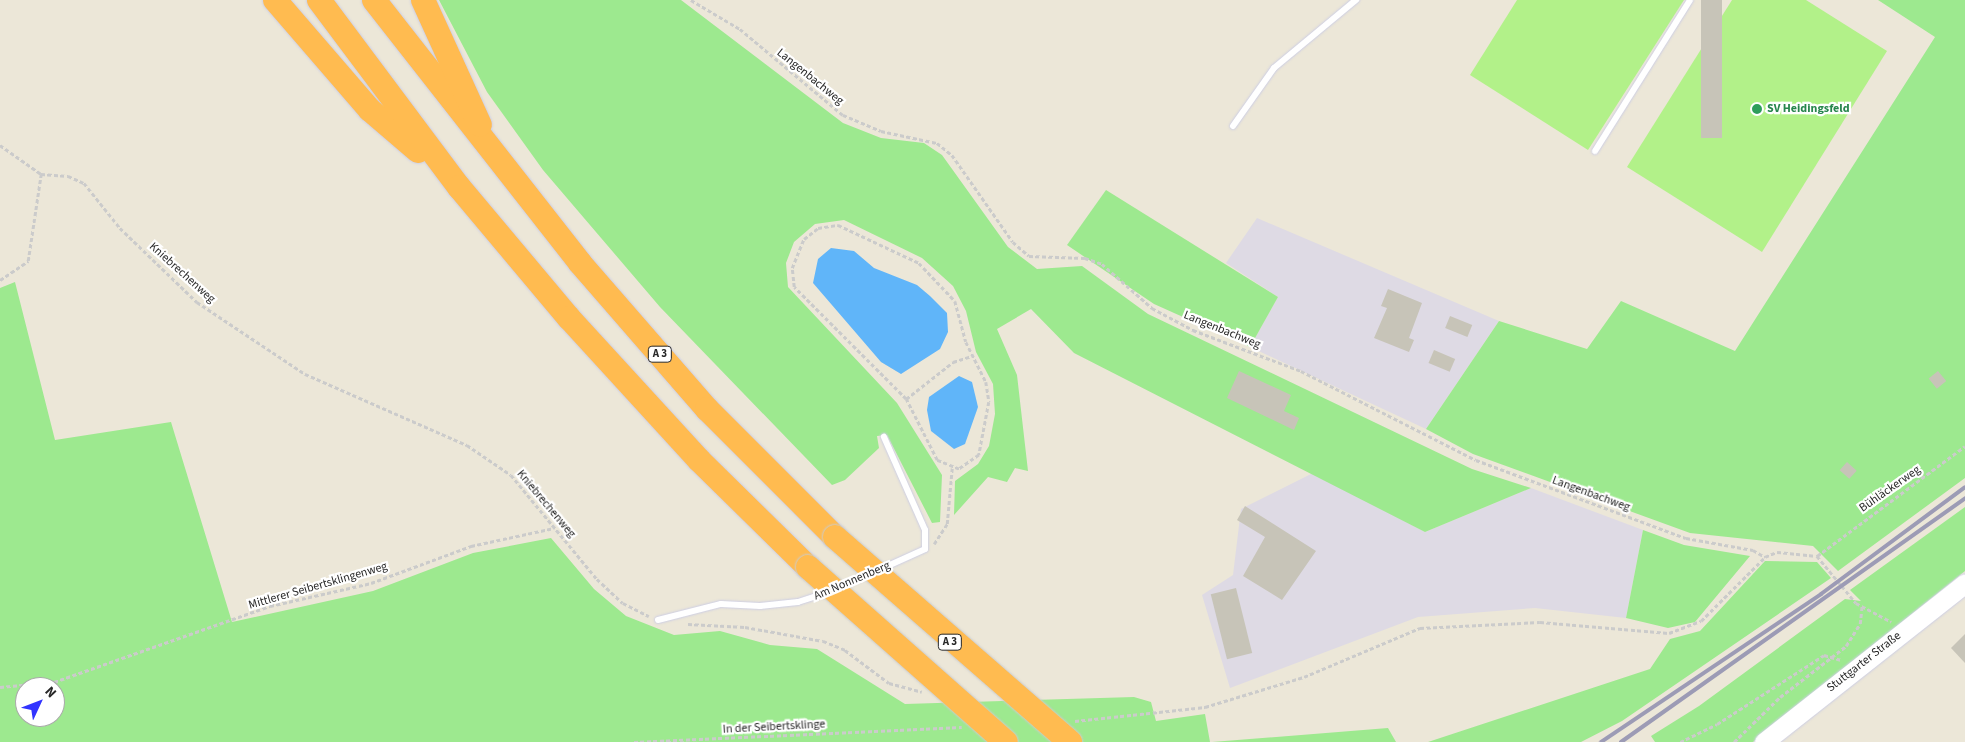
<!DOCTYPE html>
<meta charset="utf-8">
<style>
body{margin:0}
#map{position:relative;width:1965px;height:742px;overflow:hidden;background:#ece7d8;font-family:"Source Sans 3",sans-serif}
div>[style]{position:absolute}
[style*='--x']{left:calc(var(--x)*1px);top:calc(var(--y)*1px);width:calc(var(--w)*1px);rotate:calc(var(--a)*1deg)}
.industrial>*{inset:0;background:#dedae4}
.green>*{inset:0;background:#9de98f}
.pitch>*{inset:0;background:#b2f189}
.water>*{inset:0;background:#60b5f9}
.building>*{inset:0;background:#c7c4b8;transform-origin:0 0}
.path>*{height:2.5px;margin-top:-1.25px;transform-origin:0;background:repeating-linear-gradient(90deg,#cbcbcb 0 4px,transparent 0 6.5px)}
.roads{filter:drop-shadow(0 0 1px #cdcee3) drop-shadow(0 0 1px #cdcee3)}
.service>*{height:6px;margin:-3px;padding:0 3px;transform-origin:3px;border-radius:3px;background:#fff}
.secondary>*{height:19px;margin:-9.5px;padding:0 9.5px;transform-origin:9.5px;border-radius:9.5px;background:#fff}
.motorway>*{height:24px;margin:-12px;padding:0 12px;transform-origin:12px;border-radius:12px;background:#ffbb50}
.rail>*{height:4px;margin:-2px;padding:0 2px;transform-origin:2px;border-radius:2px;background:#9c9bb5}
.bridges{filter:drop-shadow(0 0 1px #cbcbcb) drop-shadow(0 0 1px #cbcbcb)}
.motorway-bridge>*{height:24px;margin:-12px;padding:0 12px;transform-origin:12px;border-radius:12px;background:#ffbb50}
.dots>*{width:14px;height:14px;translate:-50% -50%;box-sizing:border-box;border:2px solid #fff;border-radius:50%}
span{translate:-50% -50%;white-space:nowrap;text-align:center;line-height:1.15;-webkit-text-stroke:4.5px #fff;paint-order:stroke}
.shield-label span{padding:1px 4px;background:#fff;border:1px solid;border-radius:4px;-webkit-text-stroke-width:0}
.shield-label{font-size:11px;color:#282828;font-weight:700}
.street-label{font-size:12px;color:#282828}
.leisure-label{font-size:12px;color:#27864d;font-weight:700}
.left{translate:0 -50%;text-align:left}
.north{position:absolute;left:15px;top:677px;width:50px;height:50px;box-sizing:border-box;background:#fff;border:1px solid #a9a9a9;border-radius:50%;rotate:47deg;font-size:14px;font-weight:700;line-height:20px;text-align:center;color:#282828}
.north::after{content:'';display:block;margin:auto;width:18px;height:22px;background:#3234ff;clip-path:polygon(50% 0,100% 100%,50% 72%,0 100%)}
</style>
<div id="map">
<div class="industrial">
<div style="clip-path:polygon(1257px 218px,1499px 321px,1426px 429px,1250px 347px,1278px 297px,1226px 263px)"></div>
<div style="clip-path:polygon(1313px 473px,1425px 532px,1531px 488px,1643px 530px,1626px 618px,1535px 608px,1418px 617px,1230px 688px,1202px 595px,1233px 575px,1241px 509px)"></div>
</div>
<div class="green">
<div style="clip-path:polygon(439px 0,681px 0,843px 123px,881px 138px,924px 143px,942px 155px,1008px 247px,1037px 269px,1082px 266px,1148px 314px,1472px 469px,1531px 488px,1425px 532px,1074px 353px,1031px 309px,997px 329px,1017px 375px,1028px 471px,1015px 468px,1007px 482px,988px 477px,954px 515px,955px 481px,978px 464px,989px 446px,995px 414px,993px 384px,976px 352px,966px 311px,953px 286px,922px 258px,844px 220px,815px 224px,794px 242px,786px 263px,788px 287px,897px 403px,942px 475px,940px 522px,932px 523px,887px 435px,877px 436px,879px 448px,845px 480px,832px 485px,660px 307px,543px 170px,487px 92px)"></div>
<div style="clip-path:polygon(1878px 0,1965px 0,1965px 478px,1838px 571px,1813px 546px,1690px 533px,1473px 454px,1426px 429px,1499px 321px,1587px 349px,1621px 301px,1735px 351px,1935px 37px)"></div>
<div style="clip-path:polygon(1106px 190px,1278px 297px,1250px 347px,1154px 304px,1067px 245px)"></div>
<div style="clip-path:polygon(evenodd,15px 282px,55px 440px,171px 422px,232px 622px,373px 591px,473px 553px,551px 538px,594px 589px,626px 616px,674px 635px,720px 631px,770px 645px,817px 649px,905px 704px,1134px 697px,1151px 702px,1156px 721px,1205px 714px,1210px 742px,0 742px,0 288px,15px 282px,25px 687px,55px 687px,55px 717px,25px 717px,25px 687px)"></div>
<div style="clip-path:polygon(1965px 507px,1965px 571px,1753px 742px,1655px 742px,1651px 736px,1699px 706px,1845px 599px,1861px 601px,1850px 590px)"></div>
<div style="clip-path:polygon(1643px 530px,1684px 545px,1750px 556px,1695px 622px,1668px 628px,1626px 618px)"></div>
<div style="clip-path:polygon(1765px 561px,1817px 562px,1831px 578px,1622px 721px,1581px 742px,1428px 742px,1650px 669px,1670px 639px,1700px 631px)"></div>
<div style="clip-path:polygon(1388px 728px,1396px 742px,1212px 742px)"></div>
</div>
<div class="pitch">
<div style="clip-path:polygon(1517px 0,1684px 0,1588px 150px,1470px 75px)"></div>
<div style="clip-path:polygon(1732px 0,1806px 0,1887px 51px,1762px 252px,1627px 167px)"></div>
</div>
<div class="water">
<div style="clip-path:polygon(831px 248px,854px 251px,874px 268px,917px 285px,930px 296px,947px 313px,948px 332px,940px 349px,901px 374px,881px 362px,813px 283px,818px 259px)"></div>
<div style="clip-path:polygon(959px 376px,972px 382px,978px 407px,965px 444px,954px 449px,931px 431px,927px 410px,929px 397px)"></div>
</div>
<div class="building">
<div style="left:1701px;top:0;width:21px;height:138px"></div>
<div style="clip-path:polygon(1388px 289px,1422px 303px,1409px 338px,1414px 340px,1409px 352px,1374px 338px,1387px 308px,1381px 306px)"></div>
<div style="left:1450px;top:316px;width:24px;height:13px;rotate:22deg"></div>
<div style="left:1434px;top:350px;width:23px;height:14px;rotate:23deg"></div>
<div style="clip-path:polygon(1239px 371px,1291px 395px,1284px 411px,1299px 418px,1294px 430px,1227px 398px)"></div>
<div style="left:1938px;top:371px;width:13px;height:12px;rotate:51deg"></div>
<div style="left:1847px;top:462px;width:13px;height:11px;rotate:42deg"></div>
<div style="clip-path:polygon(1245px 506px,1316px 551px,1282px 600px,1243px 576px,1265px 537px,1237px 520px)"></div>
<div style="left:1236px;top:588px;width:67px;height:26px;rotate:76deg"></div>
<div style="clip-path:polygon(1965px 634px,1965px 663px,1951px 648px)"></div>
</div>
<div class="path">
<div style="--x:691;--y:0;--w:57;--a:30.6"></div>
<div style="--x:740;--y:29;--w:134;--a:39.9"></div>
<div style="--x:843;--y:115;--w:41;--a:22.8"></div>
<div style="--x:881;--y:131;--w:57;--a:12.1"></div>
<div style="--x:937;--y:143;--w:19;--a:39"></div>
<div style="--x:952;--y:155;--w:106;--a:55"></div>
<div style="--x:1013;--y:242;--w:21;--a:41"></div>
<div style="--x:1029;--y:256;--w:56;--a:2"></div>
<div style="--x:1085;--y:258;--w:18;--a:19"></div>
<div style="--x:1102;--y:264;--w:67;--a:41.3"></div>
<div style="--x:1152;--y:308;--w:47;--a:28.2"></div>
<div style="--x:1193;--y:330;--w:116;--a:20.8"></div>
<div style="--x:1301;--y:371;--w:196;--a:27"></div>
<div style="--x:1476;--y:460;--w:224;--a:20.4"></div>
<div style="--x:1686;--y:538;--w:68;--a:10.2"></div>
<div style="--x:1753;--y:550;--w:14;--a:30"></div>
<div style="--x:0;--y:145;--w:50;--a:35.3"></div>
<div style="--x:41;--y:174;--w:27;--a:4"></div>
<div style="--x:68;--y:176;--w:17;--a:24"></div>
<div style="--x:84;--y:183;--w:58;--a:51.3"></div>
<div style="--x:120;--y:228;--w:107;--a:43.9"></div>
<div style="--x:197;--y:302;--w:130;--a:33.7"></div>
<div style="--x:305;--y:374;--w:177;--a:23.7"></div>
<div style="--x:467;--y:445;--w:53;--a:34.3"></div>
<div style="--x:511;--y:475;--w:135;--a:50.4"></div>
<div style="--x:597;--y:579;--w:35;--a:43"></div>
<div style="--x:623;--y:603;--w:29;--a:27"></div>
<div style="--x:838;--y:225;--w:89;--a:25.1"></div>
<div style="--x:919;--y:263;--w:52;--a:46.5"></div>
<div style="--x:955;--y:301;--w:42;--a:75"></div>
<div style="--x:966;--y:342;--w:45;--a:63.4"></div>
<div style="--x:986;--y:382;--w:20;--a:81"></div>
<div style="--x:989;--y:402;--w:54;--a:100.7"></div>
<div style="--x:979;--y:455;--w:24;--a:145"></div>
<div style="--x:959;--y:469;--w:24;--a:-158"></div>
<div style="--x:937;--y:460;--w:68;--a:-116.9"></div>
<div style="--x:906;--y:399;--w:158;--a:-135"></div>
<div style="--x:794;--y:287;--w:19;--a:-96"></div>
<div style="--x:792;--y:268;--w:31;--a:-68"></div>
<div style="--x:804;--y:239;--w:18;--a:-38"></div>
<div style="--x:818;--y:228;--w:20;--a:-9"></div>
<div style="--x:0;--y:280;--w:34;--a:-34"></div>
<div style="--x:28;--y:261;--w:88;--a:-81.5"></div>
<div style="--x:906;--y:399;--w:60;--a:-38.2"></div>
<div style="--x:953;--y:362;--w:20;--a:-18"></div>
<div style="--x:934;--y:544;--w:24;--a:-57"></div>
<div style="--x:947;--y:524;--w:56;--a:-84.9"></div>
<div style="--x:1817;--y:556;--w:184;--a:-36.6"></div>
<div style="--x:688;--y:624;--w:57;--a:3"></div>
<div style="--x:745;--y:627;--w:79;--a:10.2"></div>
<div style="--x:823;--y:641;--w:24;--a:22"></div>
<div style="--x:845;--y:650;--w:55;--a:36.9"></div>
<div style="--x:889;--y:683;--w:34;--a:15"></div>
<div style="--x:0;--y:687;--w:54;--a:-5.3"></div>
<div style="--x:54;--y:682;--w:229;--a:-19.4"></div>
<div style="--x:270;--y:606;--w:104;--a:-12.8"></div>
<div style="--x:371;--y:583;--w:107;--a:-20.3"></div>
<div style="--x:471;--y:546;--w:85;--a:-12.2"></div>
<div style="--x:1075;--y:721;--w:131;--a:-6.1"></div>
<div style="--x:1205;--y:707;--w:103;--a:-16.9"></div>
<div style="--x:1304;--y:677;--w:126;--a:-22.9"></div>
<div style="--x:1420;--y:628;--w:120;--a:-2.9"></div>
<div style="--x:1540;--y:622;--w:129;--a:4.9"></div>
<div style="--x:1669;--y:633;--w:34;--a:-21"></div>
<div style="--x:1701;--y:621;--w:91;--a:-45"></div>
<div style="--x:1765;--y:557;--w:13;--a:-23"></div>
<div style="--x:1777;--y:552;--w:40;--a:5.7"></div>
<div style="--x:1817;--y:556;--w:61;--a:50.3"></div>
<div style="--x:1856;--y:603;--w:40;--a:28"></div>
<div style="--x:634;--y:742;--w:328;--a:-2.6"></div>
<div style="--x:1680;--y:742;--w:41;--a:-25.9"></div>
<div style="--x:1717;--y:724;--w:127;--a:-32.8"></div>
<div style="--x:1824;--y:655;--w:18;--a:16"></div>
<div style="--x:1734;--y:742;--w:64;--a:-44.4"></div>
<div style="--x:1780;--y:697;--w:83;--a:-37.7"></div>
<div style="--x:1846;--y:646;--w:26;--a:-58"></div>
<div style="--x:1860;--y:624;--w:18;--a:-84"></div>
</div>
<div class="roads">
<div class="service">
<div style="--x:1233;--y:126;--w:71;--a:-54.7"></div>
<div style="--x:1274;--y:68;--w:107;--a:-39.7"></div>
<div style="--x:1595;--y:151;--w:178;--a:-57.8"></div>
<div style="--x:881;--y:569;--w:48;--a:-24.4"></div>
<div style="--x:925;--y:549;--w:19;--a:-90"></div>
<div style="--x:925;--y:530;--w:102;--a:-113.8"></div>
<div style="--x:840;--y:587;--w:32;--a:-24"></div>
<div style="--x:658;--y:620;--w:65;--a:-14.3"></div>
<div style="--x:721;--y:604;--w:39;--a:3"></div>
<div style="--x:760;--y:606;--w:38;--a:-6"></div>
<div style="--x:798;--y:602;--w:32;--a:-18"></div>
</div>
<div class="secondary">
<div style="--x:1764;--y:742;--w:256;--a:-38.3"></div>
</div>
<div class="motorway">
<div style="--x:275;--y:0;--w:145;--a:49.2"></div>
<div style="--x:370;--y:110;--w:63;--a:40.5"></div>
<div style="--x:319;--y:0;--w:234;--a:53.2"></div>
<div style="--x:459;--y:187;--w:171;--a:50"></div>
<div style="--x:569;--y:318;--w:193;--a:47.5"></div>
<div style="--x:699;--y:460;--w:153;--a:44.5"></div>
<div style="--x:374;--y:0;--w:334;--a:51.9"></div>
<div style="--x:580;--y:263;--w:194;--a:49"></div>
<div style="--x:707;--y:409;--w:181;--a:45"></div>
<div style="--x:423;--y:0;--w:137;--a:65.5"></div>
</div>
</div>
<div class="rail">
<div style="--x:1601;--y:742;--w:265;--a:-33.9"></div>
<div style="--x:1821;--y:594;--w:179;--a:-36.6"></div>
<div style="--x:1621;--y:742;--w:422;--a:-35.3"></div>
</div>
<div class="bridges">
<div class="motorway-bridge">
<div style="--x:835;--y:537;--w:312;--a:41.1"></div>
<div style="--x:808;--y:567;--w:264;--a:41.5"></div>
</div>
</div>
<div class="dots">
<div style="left:1757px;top:109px;background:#2e9e5b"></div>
</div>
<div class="shield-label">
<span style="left:660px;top:354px">A 3</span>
<span style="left:950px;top:642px">A 3</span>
</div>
<div class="street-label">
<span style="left:810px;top:77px;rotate:39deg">Langenbachweg</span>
<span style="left:182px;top:273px;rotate:42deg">Kniebrechenweg</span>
<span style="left:1222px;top:330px;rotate:22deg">Langenbachweg</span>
<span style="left:1890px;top:489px;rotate:-35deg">Bühläckerweg</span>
<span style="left:1591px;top:494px;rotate:20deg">Langenbachweg</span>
<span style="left:546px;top:504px;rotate:50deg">Kniebrechenweg</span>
<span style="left:852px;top:581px;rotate:-23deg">Am Nonnenberg</span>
<span style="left:318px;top:586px;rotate:-16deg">Mittlerer Seibertsklingenweg</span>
<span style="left:1864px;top:662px;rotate:-38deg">Stuttgarter Straße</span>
<span style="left:774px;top:727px;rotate:-3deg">In der Seibertsklinge</span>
</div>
<div class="leisure-label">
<span class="left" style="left:1767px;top:109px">SV Heidingsfeld</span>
</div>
<div class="north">N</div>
</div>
